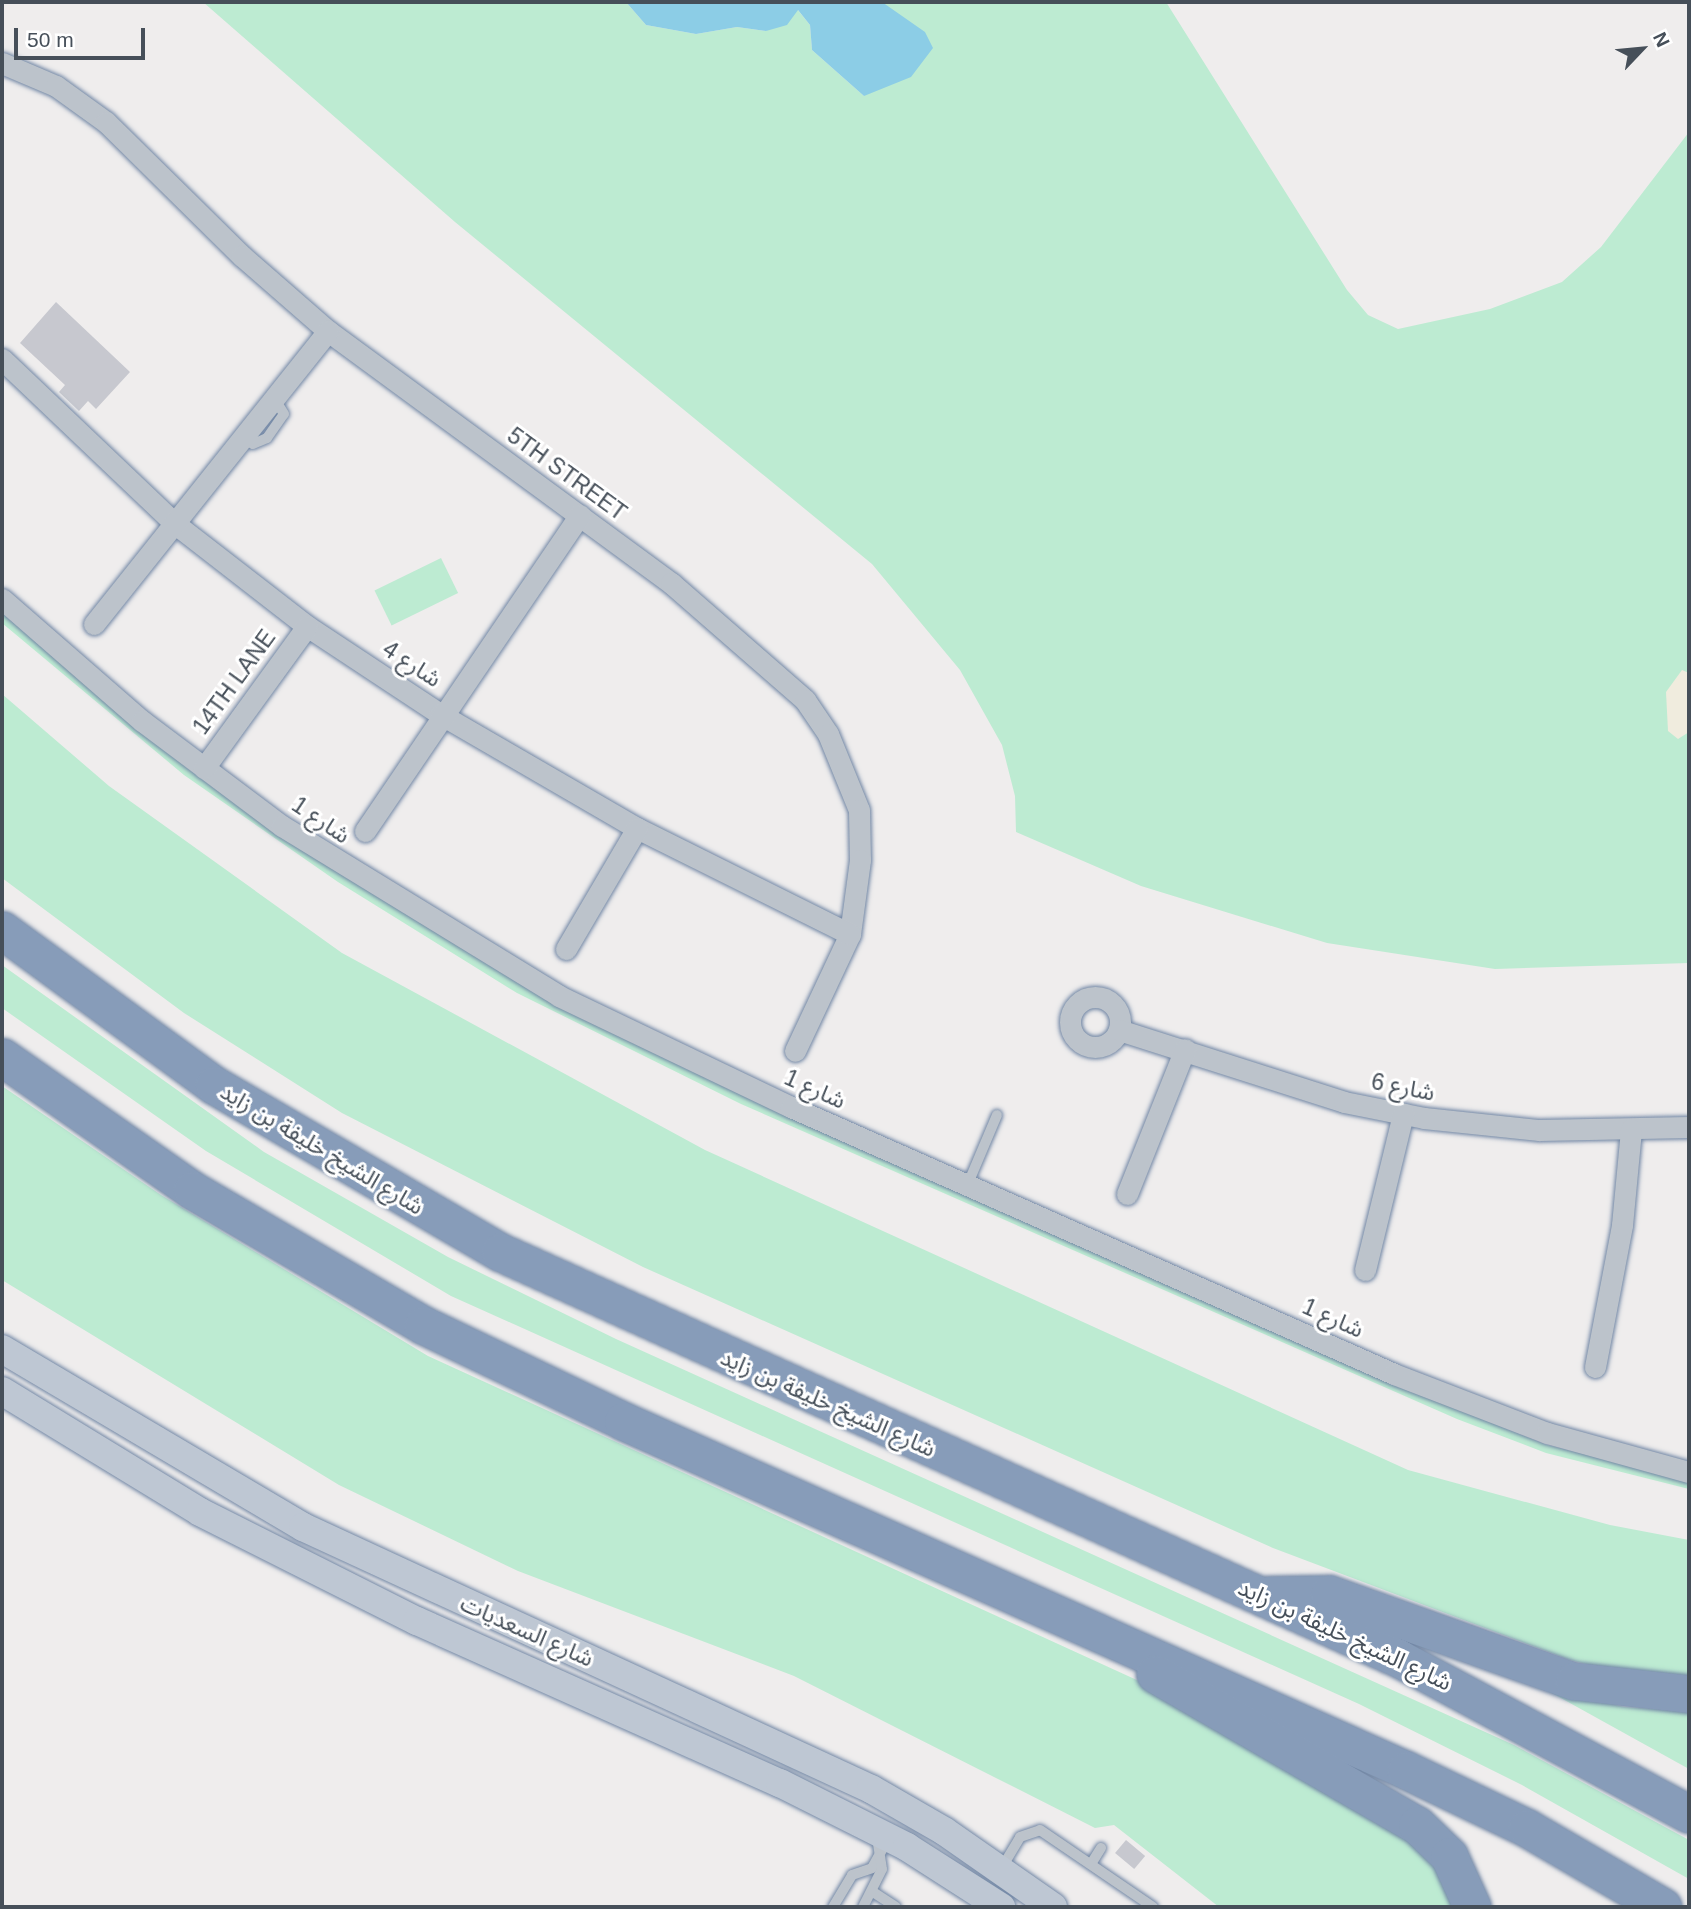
<!DOCTYPE html>
<meta charset="utf-8">
<style>
body{margin:0}
#map{position:relative;width:1691px;height:1909px;overflow:hidden;background:#efeded;font-family:Helvetica,"Noto Sans Arabic",sans-serif}
div>[style]{position:absolute}
[style*='--x']{left:calc(var(--x)*1px);top:calc(var(--y)*1px);width:calc(var(--w)*1px);rotate:calc(var(--a)*1deg)}
.green>*{inset:0;background:#bdebd2;transform-origin:0 0}
.sand>*{inset:0;background:#f0ecde}
.water>*{inset:0;background:#8ccde6}
.building>*{inset:0;background:#c7c8cf;transform-origin:0 0}
.roads{filter:drop-shadow(0 0 2px #7287a5) drop-shadow(0 0 2px #7287a5)}
.lane>*{height:10px;margin:-5px;padding:0 5px;transform-origin:5px;border-radius:5px;background:#bcc3cb}
.street>*{height:21px;margin:-10.5px;padding:0 10.5px;transform-origin:10.5px;border-radius:10.5px;background:#bcc3cb}
.street>.ring{margin:-10.5px;padding:0;box-sizing:content-box;background:none;border:21px solid #bcc3cb;border-radius:50%}
.secondary>*{height:28px;margin:-14px;padding:0 14px;transform-origin:14px;border-radius:14px;background:#bec7d3}
.highway>*{height:37px;margin:-18.5px;padding:0 18.5px;transform-origin:18.5px;border-radius:18.5px;background:#879cb9}
span{translate:-50% -50%;white-space:nowrap;text-align:center;line-height:1.15;-webkit-text-stroke:6px #fff;paint-order:stroke}
.street-label{font-size:23px;color:#464f59}
.frame{position:absolute;inset:0;border:4px solid #464f59;pointer-events:none}
.north{position:absolute;left:1607px;top:14px;width:70px;height:70px;-webkit-text-stroke:5px #fff;paint-order:stroke;rotate:64deg;font-size:19px;font-weight:700;line-height:28px;text-align:center;color:#464f59}
.north::after{content:'';display:block;margin:auto;width:24px;height:32px;background:#464f59;clip-path:polygon(50% 0,100% 100%,50% 72%,0 100%)}
.scale{position:absolute;left:14px;top:28px;width:131px;height:32px;box-sizing:border-box;border:4px solid #464f59;border-top:0;padding-left:9px;font-size:21px;line-height:24px;white-space:nowrap;color:#464f59;-webkit-text-stroke:5px #fff;paint-order:stroke}
</style>
<div id="map">
<div class="green">
<div style="clip-path:polygon(203px 2px,626px 2px,646px 25px,696px 34px,737px 27px,766px 31px,797px 9px,810px 25px,812px 50px,864px 96px,893px 12px,882px 2px,1166px 2px,1347px 290px,1368px 315px,1398px 329px,1490px 309px,1562px 282px,1601px 247px,1689px 132px,1689px 963px,1495px 969px,1327px 943px,1141px 886px,1016px 832px,1015px 796px,1002px 745px,960px 670px,872px 564px,455px 222px)"></div>
<div style="left:441px;top:558px;width:39px;height:74px;rotate:64deg"></div>
<div style="clip-path:polygon(2px 610px,287px 838px,556px 1003px,1410px 1390px,1547px 1445px,1689px 1479px,1689px 1489px,1546px 1453px,1457px 1419px,741px 1104px,517px 993px,338px 882px,184px 775px,2px 623px)"></div>
<div style="clip-path:polygon(2px 694px,109px 786px,342px 953px,705px 1150px,1408px 1470px,1610px 1525px,1689px 1540px,1689px 1677px,1618px 1672px,1570px 1660px,1273px 1548px,643px 1267px,342px 1113px,184px 1013px,2px 878px)"></div>
<div style="clip-path:polygon(2px 965px,264px 1152px,448px 1257px,616px 1339px,1514px 1745px,1689px 1840px,1689px 1879px,1522px 1785px,1359px 1704px,451px 1296px,206px 1151px,2px 1008px)"></div>
<div style="clip-path:polygon(2px 1086px,161px 1195px,428px 1356px,1198px 1708px,1421px 1836px,1468px 1907px,1219px 1907px,1114px 1825px,1095px 1828px,794px 1676px,518px 1571px,339px 1485px,2px 1280px)"></div>
<div style="clip-path:polygon(1541px 1687px,1624px 1707px,1689px 1711px,1689px 1769px)"></div>
</div>
<div class="sand">
<div style="clip-path:polygon(1682px 670px,1689px 673px,1689px 732px,1678px 739px,1668px 731px,1666px 692px)"></div>
</div>
<div class="water">
<div style="clip-path:polygon(626px 2px,882px 2px,925px 32px,933px 48px,911px 77px,864px 96px,812px 50px,810px 25px,798px 10px,787px 25px,766px 31px,737px 27px,696px 34px,646px 25px)"></div>
</div>
<div class="building">
<div style="clip-path:polygon(56px 302px,130px 372px,96px 409px,88px 401px,79px 411px,59px 392px,65px 385px,20px 343px)"></div>
<div style="left:1126px;top:1840px;width:25px;height:17px;rotate:40deg"></div>
</div>
<div class="roads">
<div class="lane">
<div style="--x:243;--y:437;--w:12;--a:35"></div>
<div style="--x:253;--y:444;--w:15;--a:-23"></div>
<div style="--x:267;--y:438;--w:29;--a:-55"></div>
<div style="--x:284;--y:414;--w:19;--a:-122"></div>
<div style="--x:967;--y:1186;--w:77;--a:-67.1"></div>
<div style="--x:1091;--y:1864;--w:19;--a:-58"></div>
<div style="--x:1001;--y:1869;--w:37;--a:-59"></div>
<div style="--x:1020;--y:1837;--w:21;--a:-19"></div>
<div style="--x:1040;--y:1830;--w:137;--a:34.3"></div>
<div style="--x:873;--y:1892;--w:27;--a:33"></div>
<div style="--x:833;--y:1907;--w:37;--a:-59"></div>
<div style="--x:852;--y:1875;--w:21;--a:-19"></div>
<div style="--x:872;--y:1868;--w:21;--a:-61"></div>
<div style="--x:863;--y:1907;--w:42;--a:-63.4"></div>
<div style="--x:882;--y:1869;--w:31;--a:-99"></div>
</div>
<div class="street">
<div style="--x:2;--y:63;--w:59;--a:23.1"></div>
<div style="--x:56;--y:86;--w:62;--a:35.8"></div>
<div style="--x:106;--y:122;--w:191;--a:44.6"></div>
<div style="--x:242;--y:256;--w:114;--a:41.1"></div>
<div style="--x:328;--y:331;--w:426;--a:36.3"></div>
<div style="--x:671;--y:583;--w:178;--a:41.1"></div>
<div style="--x:805;--y:700;--w:41;--a:55.9"></div>
<div style="--x:828;--y:734;--w:82;--a:67.8"></div>
<div style="--x:859;--y:810;--w:50;--a:88.9"></div>
<div style="--x:860;--y:860;--w:75;--a:97.7"></div>
<div style="--x:850;--y:934;--w:129;--a:115.2"></div>
<div style="--x:2;--y:359;--w:238;--a:43.6"></div>
<div style="--x:174;--y:523;--w:168;--a:37.8"></div>
<div style="--x:307;--y:626;--w:159;--a:33.5"></div>
<div style="--x:440;--y:714;--w:228;--a:30.1"></div>
<div style="--x:637;--y:828;--w:238;--a:26.5"></div>
<div style="--x:2;--y:599;--w:186;--a:41.1"></div>
<div style="--x:142;--y:721;--w:175;--a:36.9"></div>
<div style="--x:282;--y:826;--w:325;--a:31.5"></div>
<div style="--x:559;--y:996;--w:257;--a:25.6"></div>
<div style="--x:791;--y:1107;--w:659;--a:23.88"></div>
<div style="--x:1394;--y:1374;--w:164;--a:21.1"></div>
<div style="--x:1547;--y:1433;--w:147;--a:15.4"></div>
<div style="--x:94;--y:624;--w:375;--a:-51.4"></div>
<div style="--x:204;--y:768;--w:175;--a:-54"></div>
<div style="--x:365;--y:831;--w:382;--a:-55.8"></div>
<div style="--x:566;--y:949;--w:140;--a:-59.6"></div>
<div class="ring" style="left:1070px;top:997px;width:29px;height:29px"></div>
<div style="--x:1119;--y:1030;--w:236;--a:17.7"></div>
<div style="--x:1344;--y:1102;--w:82;--a:11.3"></div>
<div style="--x:1424;--y:1118;--w:116;--a:6"></div>
<div style="--x:1539;--y:1130;--w:150;--a:-1.1"></div>
<div style="--x:1127;--y:1194;--w:156;--a:-68.2"></div>
<div style="--x:1365;--y:1270;--w:161;--a:-76.3"></div>
<div style="--x:1595;--y:1367;--w:145;--a:-79.2"></div>
<div style="--x:1622;--y:1225;--w:96;--a:-84.6"></div>
</div>
<div class="secondary">
<div style="--x:2;--y:1349;--w:350;--a:30.6"></div>
<div style="--x:303;--y:1527;--w:626;--a:24.76"></div>
<div style="--x:871;--y:1789;--w:84;--a:29.9"></div>
<div style="--x:944;--y:1831;--w:133;--a:34.9"></div>
<div style="--x:2;--y:1391;--w:232;--a:31.4"></div>
<div style="--x:200;--y:1512;--w:243;--a:26.7"></div>
<div style="--x:417;--y:1621;--w:398;--a:24.1"></div>
<div style="--x:780;--y:1783;--w:142;--a:26.7"></div>
<div style="--x:907;--y:1847;--w:112;--a:32.6"></div>
</div>
<div class="highway">
<div style="--x:2;--y:930;--w:263;--a:36.2"></div>
<div style="--x:214;--y:1085;--w:331;--a:30.3"></div>
<div style="--x:500;--y:1252;--w:986;--a:24.33"></div>
<div style="--x:1398;--y:1658;--w:330;--a:28.2"></div>
<div style="--x:2;--y:1057;--w:232;--a:35"></div>
<div style="--x:192;--y:1190;--w:268;--a:30.3"></div>
<div style="--x:423;--y:1325;--w:222;--a:25.6"></div>
<div style="--x:623;--y:1421;--w:857;--a:24.02"></div>
<div style="--x:1406;--y:1770;--w:134;--a:25.6"></div>
<div style="--x:1527;--y:1828;--w:157;--a:30.2"></div>
<div style="--x:1267;--y:1595;--w:62;--a:-0.9"></div>
<div style="--x:1329;--y:1594;--w:260;--a:19.6"></div>
<div style="--x:1574;--y:1681;--w:116;--a:6.4"></div>
<div style="--x:1155;--y:1674;--w:302;--a:30"></div>
<div style="--x:1417;--y:1825;--w:45;--a:44.1"></div>
<div style="--x:1449;--y:1856;--w:56;--a:65.7"></div>
</div>
</div>
<div class="street-label">
<span style="left:567px;top:474px;rotate:36deg">5TH STREET</span>
<span style="left:412px;top:664px;rotate:33deg">شارع 4</span>
<span style="left:234px;top:682px;rotate:-54deg">14TH LANE</span>
<span style="left:321px;top:820px;rotate:34deg">شارع 1</span>
<span style="left:1403px;top:1087px;rotate:11deg">شارع 6</span>
<span style="left:815px;top:1089px;rotate:24deg">شارع 1</span>
<span style="left:322px;top:1149px;rotate:31deg">شارع الشيخ خليفة بن زايد</span>
<span style="left:1333px;top:1318px;rotate:24deg">شارع 1</span>
<span style="left:828px;top:1403px;rotate:24deg">شارع الشيخ خليفة بن زايد</span>
<span style="left:527px;top:1631px;rotate:24deg">شارع السعديات</span>
<span style="left:1345px;top:1635px;rotate:25deg">شارع الشيخ خليفة بن زايد</span>
</div>
<div class="frame"></div>
<div class="north">N</div>
<div class="scale">50 m</div>
</div>
